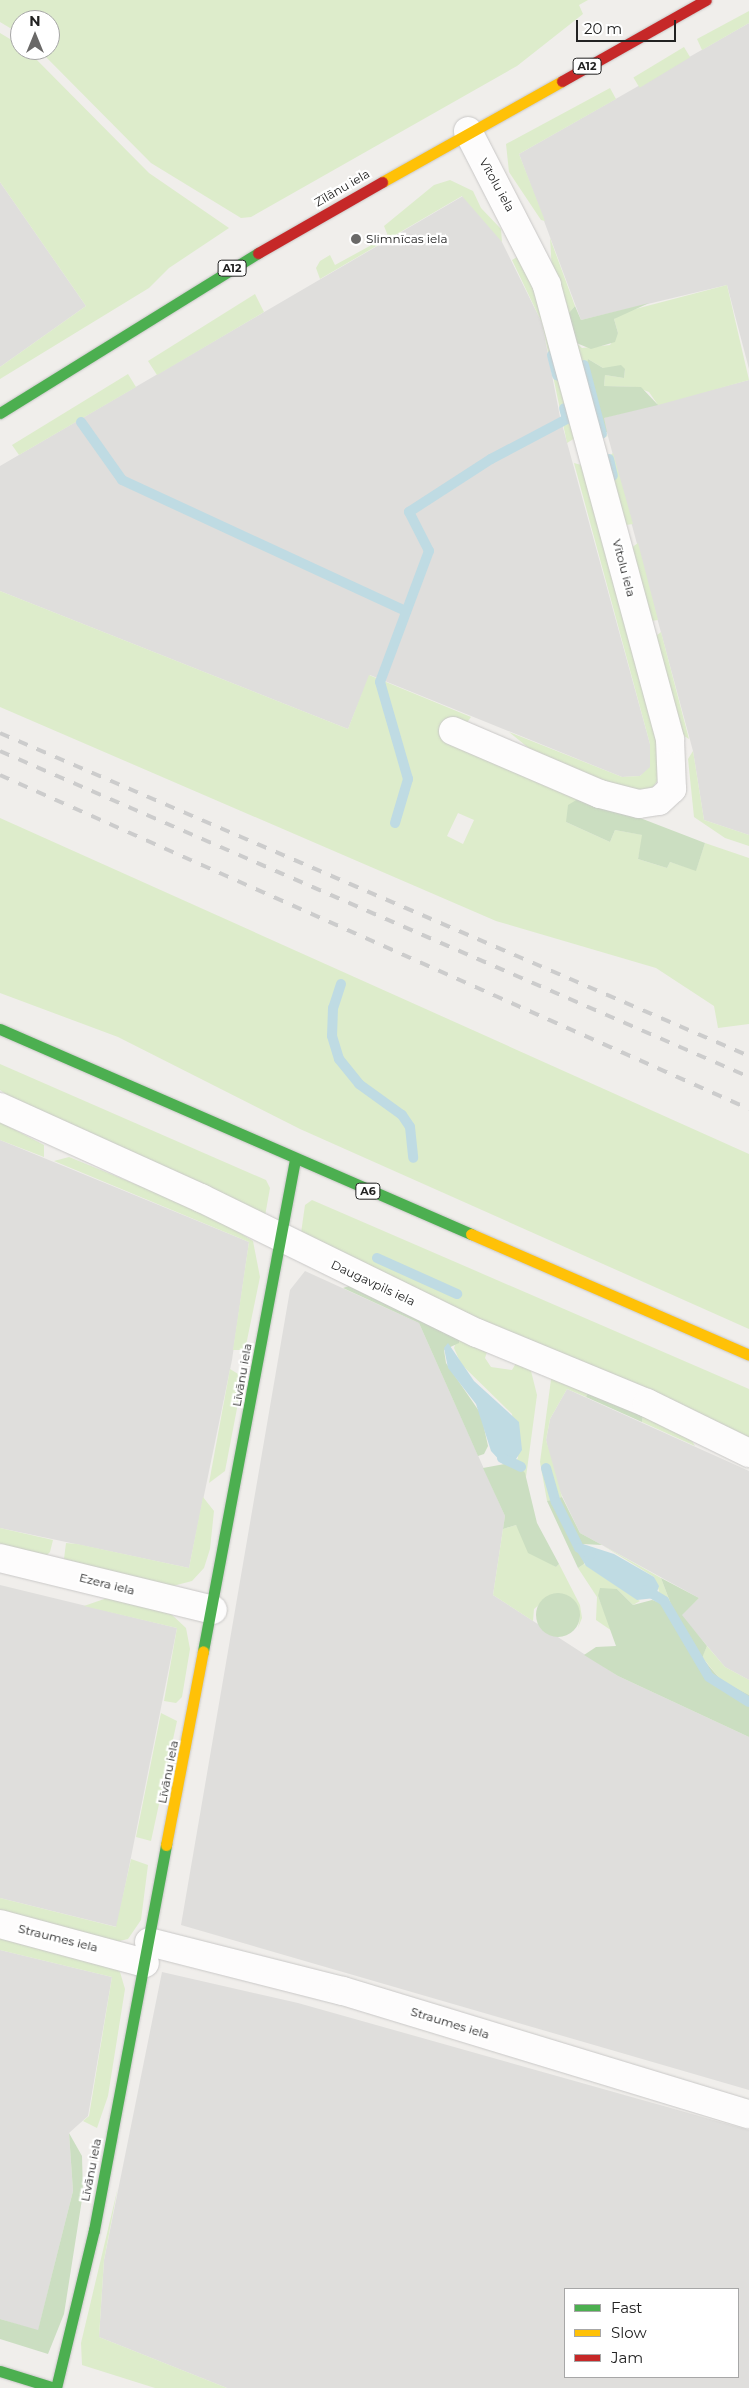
<!DOCTYPE html>
<meta charset="utf-8">
<style>
body{margin:0}
#map{position:relative;width:749px;height:2388px;overflow:hidden;background:#f0eeeb;font-family:Montserrat,sans-serif}
div>[style]{position:absolute}
[style*='--x']{left:calc(var(--x)*1px);top:calc(var(--y)*1px);width:calc(var(--w)*1px);rotate:calc(var(--a)*1deg)}
.residential>*{inset:0;background:#dfdedc}
.grass>*{inset:0;background:#ddeccb;transform-origin:0 0}
.forest>*{inset:0;background:#cbdec1}
.round{border-radius:50%}
.water>*{inset:0;background:#bfdbe3}
.stream>*{height:10px;margin:-5px;padding:0 5px;transform-origin:5px;border-radius:5px;background:#bfdbe3}
.roads{filter:drop-shadow(0 0 1px #c9c8c7) drop-shadow(0 0 1px #c9c8c7)}
.street>*{height:28px;margin:-14px;padding:0 14px;transform-origin:14px;border-radius:14px;background:#fdfcfc}
.fast>*{height:11px;margin:-5.5px;padding:0 5.5px;transform-origin:5.5px;border-radius:5.5px;background:#4caf50}
.slow>*{height:11px;margin:-5.5px;padding:0 5.5px;transform-origin:5.5px;border-radius:5.5px;background:#ffc107}
.jam>*{height:11px;margin:-5.5px;padding:0 5.5px;transform-origin:5.5px;border-radius:5.5px;background:#c62828}
.rail>*{height:4px;margin-top:-2px;transform-origin:0;background:repeating-linear-gradient(90deg,#ccc 0 10px,transparent 0 20px)}
.dots>*{width:14px;height:14px;translate:-50% -50%;box-sizing:border-box;border:2px solid #fff;border-radius:50%}
span{translate:-50% -50%;white-space:nowrap;text-align:center;line-height:1.15;-webkit-text-stroke:4.5px #fff;paint-order:stroke}
.shield-label span{padding:1px 4px;background:#fff;border:1px solid;border-radius:4px;-webkit-text-stroke-width:0}
.shield-label{font-size:11px;color:#222;font-weight:700}
.street-label{font-size:12px;color:#222}
.poi-label{font-size:12px;color:#222}
.left{translate:0 -50%;text-align:left}
.legend{position:absolute;left:564px;top:2288px;width:175px;height:90px;box-sizing:border-box;background:#fff;border:1px solid #a7a7a7;margin:0;padding:6px 9px;list-style:none;font-size:15px;color:#222}
.legend li{display:flex;align-items:center;gap:10px;height:25px}
.legend b{width:25px;border:1px solid #a7a7a7}
.north{position:absolute;left:10px;top:10px;width:50px;height:50px;box-sizing:border-box;background:#fff;border:1px solid #a7a7a7;border-radius:50%;rotate:0deg;font-size:14px;font-weight:700;line-height:20px;text-align:center;color:#222}
.north::after{content:'';display:block;margin:auto;width:18px;height:22px;background:#6a6968;clip-path:polygon(50% 0,100% 100%,50% 72%,0 100%)}
.scale{position:absolute;left:576px;top:20px;width:100px;height:22px;box-sizing:border-box;border:2px solid #222;border-top:0;padding-left:6px;font-size:15px;line-height:18px;white-space:nowrap;color:#222;-webkit-text-stroke:4px #fff;paint-order:stroke}
</style>
<div id="map">
<div class="residential">
<div style="clip-path:polygon(749px 23px,749px 369px,727px 285px,581px 320px,519px 154px)"></div>
<div style="clip-path:polygon(0 182px,86px 306px,0 367px)"></div>
<div style="clip-path:polygon(463px 196px,499px 236px,542px 323px,560px 417px,650px 744px,651px 768px,640px 776px,622px 777px,370px 675px,348px 729px,0 591px,0 466px)"></div>
<div style="clip-path:polygon(749px 380px,749px 835px,704px 820px,693px 751px,603px 418px)"></div>
<div style="clip-path:polygon(0 1140px,249px 1242px,232px 1360px,189px 1568px,0 1528px)"></div>
<div style="clip-path:polygon(305px 1271px,419px 1323px,505px 1516px,493px 1595px,618px 1676px,749px 1737px,749px 2090px,181px 1925px,290px 1290px)"></div>
<div style="clip-path:polygon(567px 1389px,749px 1471px,749px 1680px,725px 1667px,681px 1615px,699px 1598px,580px 1533px,554px 1479px,546px 1440px,550px 1419px)"></div>
<div style="clip-path:polygon(0 1585px,177px 1628px,117px 1927px,0 1898px)"></div>
<div style="clip-path:polygon(0 1950px,112px 1977px,88px 2116px,69px 2133px,73px 2191px,38px 2331px,0 2319px)"></div>
<div style="clip-path:polygon(evenodd,162px 1972px,298px 2003px,749px 2130px,749px 2388px,227px 2388px,99px 2337px,104px 2260px,162px 1972px,565px 2289px,738px 2289px,738px 2377px,565px 2377px,565px 2289px)"></div>
</div>
<div class="grass">
<div style="clip-path:polygon(0 0,588px 0,579px 5px,583px 14px,517px 66px,251px 217px,241px 218px,151px 163px,39px 50px,50px 50px,50px 20px,20px 20px,20px 34px,0 22px)"></div>
<div style="clip-path:polygon(749px 11px,749px 23px,702px 50px,697px 39px)"></div>
<div style="clip-path:polygon(0 33px,20px 45px,20px 50px,27px 50px,149px 173px,229px 228px,169px 268px,149px 288px,0 379px,0 367px,86px 306px,0 182px)"></div>
<div style="left:684px;top:47px;width:12px;height:59px;rotate:59deg"></div>
<div style="clip-path:polygon(610px 88px,616px 99px,519px 154px,545px 221px,541px 220px,509px 172px,506px 144px)"></div>
<div style="clip-path:polygon(450px 180px,473px 191px,481px 208px,501px 229px,502px 242px,462px 196px,320px 279px,316px 268px,320px 261px,330px 255px,335px 265px,388px 236px,384px 226px,434px 185px)"></div>
<div style="clip-path:polygon(550px 238px,575px 306px,568px 314px,552px 270px)"></div>
<div style="clip-path:polygon(522px 254px,533px 275px,575px 438px,567px 443px,542px 323px,512px 260px)"></div>
<div style="clip-path:polygon(727px 285px,749px 380px,658px 405px,649px 392px,636px 387px,604px 386px,605px 375px,624px 378px,625px 369px,603px 368px,588px 359px,600px 432px,608px 436px,601px 438px,572px 339px,582px 348px,610px 345px,618px 333px,614px 319px,624px 312px)"></div>
<div style="clip-path:polygon(255px 294px,264px 312px,157px 375px,148px 361px)"></div>
<div style="clip-path:polygon(128px 374px,136px 387px,19px 455px,12px 445px)"></div>
<div style="clip-path:polygon(613px 453px,633px 524px,626px 525px,606px 459px)"></div>
<div style="clip-path:polygon(574px 463px,585px 466px,655px 724px,660px 777px,651px 790px,636px 794px,541px 758px,509px 732px,622px 777px,640px 776px,650px 767px,650px 744px)"></div>
<div style="clip-path:polygon(638px 543px,658px 620px,651px 621px,631px 548px)"></div>
<div style="clip-path:polygon(evenodd,0 591px,348px 729px,369px 675px,471px 717px,466px 724px,591px 797px,566px 822px,610px 842px,615px 830px,643px 835px,638px 859px,667px 868px,670px 862px,696px 870px,705px 843px,749px 858px,749px 1024px,718px 1028px,714px 1006px,656px 968px,496px 921px,0 707px,0 591px,458px 813px,474px 820px,463px 844px,447px 836px,458px 813px)"></div>
<div style="clip-path:polygon(661px 632px,689px 739px,681px 734px,656px 636px)"></div>
<div style="clip-path:polygon(693px 751px,704px 820px,749px 835px,749px 846px,725px 838px,694px 817px,688px 759px)"></div>
<div style="clip-path:polygon(0 818px,749px 1154px,749px 1329px,300px 1129px,118px 1037px,0 993px)"></div>
<div style="clip-path:polygon(0 1064px,266px 1180px,270px 1188px,265px 1216px,25px 1108px,0 1090px)"></div>
<div style="clip-path:polygon(0 1122px,44px 1145px,44px 1157px,0 1140px)"></div>
<div style="clip-path:polygon(69px 1157px,211px 1215px,253px 1241px,260px 1277px,245px 1350px,233px 1350px,249px 1242px,54px 1161px)"></div>
<div style="clip-path:polygon(312px 1200px,749px 1389px,749px 1442px,465px 1316px,301px 1233px,305px 1205px)"></div>
<div style="clip-path:polygon(459px 1333px,488px 1349px,485px 1358px,491px 1367px,512px 1370px,516px 1363px,527px 1365px,531px 1371px,537px 1395px,526px 1477px,515px 1462px,518px 1458px,512px 1414px,461px 1364px,454px 1348px)"></div>
<div style="clip-path:polygon(230px 1369px,243px 1377px,225px 1471px,209px 1483px)"></div>
<div style="clip-path:polygon(552px 1372px,590px 1389px,586px 1397px,567px 1389px,550px 1419px,546px 1440px,562px 1497px,547px 1501px,540px 1462px)"></div>
<div style="clip-path:polygon(643px 1415px,689px 1436px,695px 1446px,642px 1422px)"></div>
<div style="clip-path:polygon(203px 1497px,214px 1511px,210px 1549px,204px 1568px,192px 1581px,169px 1587px,64px 1559px,66px 1543px,77px 1544px,189px 1568px)"></div>
<div style="clip-path:polygon(516px 1525px,533px 1553px,556px 1567px,559px 1564px,580px 1605px,582px 1618px,578px 1628px,580px 1618px,562px 1595px,551px 1595px,534px 1609px,533px 1621px,493px 1595px,503px 1529px)"></div>
<div style="clip-path:polygon(0 1528px,53px 1540px,50px 1552px,47px 1555px,0 1546px)"></div>
<div style="clip-path:polygon(602px 1545px,661px 1578px,672px 1607px,652px 1600px,659px 1591px,654px 1577px)"></div>
<div style="clip-path:polygon(584px 1564px,640px 1601px,633px 1605px,617px 1589px,598px 1596px,612px 1631px,596px 1620px,597px 1597px,578px 1568px)"></div>
<div style="clip-path:polygon(107px 1598px,170px 1613px,186px 1628px,190px 1649px,182px 1697px,176px 1703px,164px 1701px,177px 1628px,84px 1606px)"></div>
<div style="clip-path:polygon(707px 1646px,725px 1667px,749px 1680px,749px 1695px,721px 1680px,702px 1657px)"></div>
<div style="clip-path:polygon(161px 1713px,177px 1721px,151px 1841px,136px 1837px)"></div>
<div style="clip-path:polygon(131px 1859px,148px 1865px,141px 1920px,128px 1939px,115px 1942px,0 1917px,0 1898px,116px 1927px)"></div>
<div style="clip-path:polygon(0 1933px,115px 1966px,120px 1972px,125px 1989px,108px 2096px,97px 2128px,83px 2121px,89px 2116px,112px 1977px,0 1950px)"></div>
<div style="clip-path:polygon(118px 2187px,104px 2260px,99px 2337px,227px 2388px,155px 2388px,82px 2365px,81px 2343px)"></div>
</div>
<div class="forest">
<div style="clip-path:polygon(649px 303px,614px 319px,618px 333px,615px 342px,591px 349px,574px 342px,568px 314px,575px 306px,581px 320px)"></div>
<div style="clip-path:polygon(588px 359px,603px 368px,621px 365px,625px 369px,624px 378px,605px 375px,604px 386px,641px 387px,658px 405px,604px 418px,607px 432px,600px 432px,585px 375px)"></div>
<div style="clip-path:polygon(583px 796px,705px 843px,696px 871px,670px 862px,667px 868px,638px 859px,642px 835px,615px 830px,610px 842px,566px 822px,568px 805px)"></div>
<div style="clip-path:polygon(352px 1285px,459px 1333px,459px 1343px,444px 1350px,446px 1363px,481px 1414px,488px 1446px,484px 1454px,478px 1456px,419px 1323px,343px 1288px)"></div>
<div style="clip-path:polygon(590px 1389px,643px 1415px,642px 1422px,586px 1397px)"></div>
<div style="clip-path:polygon(515px 1462px,525px 1473px,537px 1523px,559px 1564px,556px 1567px,528px 1553px,516px 1525px,503px 1529px,505px 1516px,483px 1468px)"></div>
<div style="clip-path:polygon(562px 1497px,580px 1533px,602px 1545px,583px 1544px,584px 1564px,578px 1568px,547px 1501px)"></div>
<div style="clip-path:polygon(661px 1578px,699px 1598px,682px 1615px,707px 1646px,702px 1658px,721px 1680px,749px 1695px,749px 1737px,618px 1676px,584px 1655px,596px 1647px,616px 1646px,598px 1596px,600px 1588px,617px 1589px,633px 1605px,652px 1600px,672px 1607px)"></div>
<div class="round" style="left:536px;top:1593px;width:44px;height:44px"></div>
<div style="clip-path:polygon(69px 2133px,82px 2156px,83px 2193px,64px 2314px,48px 2354px,0 2339px,0 2319px,38px 2330px,73px 2191px)"></div>
</div>
<div class="water">
<div style="clip-path:polygon(448px 1343px,474px 1381px,519px 1422px,522px 1450px,512px 1465px,503px 1464px,491px 1451px,476px 1404px,448px 1368px,444px 1348px)"></div>
<div style="clip-path:polygon(583px 1544px,614px 1554px,654px 1577px,659px 1586px,655px 1598px,637px 1600px,586px 1566px,578px 1553px)"></div>
</div>
<div class="stream">
<div style="--x:552;--y:355;--w:21;--a:76"></div>
<div style="--x:584;--y:365;--w:71;--a:75.4"></div>
<div style="--x:81;--y:422;--w:71;--a:54.7"></div>
<div style="--x:122;--y:480;--w:313;--a:24.8"></div>
<div style="--x:609;--y:459;--w:17;--a:77"></div>
<div style="--x:395;--y:823;--w:46;--a:-73.5"></div>
<div style="--x:408;--y:779;--w:101;--a:-106.1"></div>
<div style="--x:380;--y:682;--w:140;--a:-69.5"></div>
<div style="--x:429;--y:551;--w:44;--a:-117.1"></div>
<div style="--x:409;--y:512;--w:98;--a:-32.9"></div>
<div style="--x:491;--y:459;--w:86;--a:-27.8"></div>
<div style="--x:567;--y:419;--w:11;--a:-105"></div>
<div style="--x:341;--y:984;--w:25;--a:108"></div>
<div style="--x:333;--y:1008;--w:28;--a:92"></div>
<div style="--x:332;--y:1036;--w:24;--a:73"></div>
<div style="--x:339;--y:1059;--w:32;--a:51"></div>
<div style="--x:359;--y:1084;--w:53;--a:35.8"></div>
<div style="--x:402;--y:1115;--w:14;--a:56"></div>
<div style="--x:410;--y:1127;--w:31;--a:84"></div>
<div style="--x:377;--y:1258;--w:88;--a:24.2"></div>
<div style="--x:502;--y:1458;--w:21;--a:25"></div>
<div style="--x:546;--y:1468;--w:35;--a:74"></div>
<div style="--x:556;--y:1502;--w:51;--a:63.4"></div>
<div style="--x:579;--y:1548;--w:13;--a:29"></div>
<div style="--x:646;--y:1590;--w:21;--a:31"></div>
<div style="--x:664;--y:1601;--w:88;--a:59.4"></div>
<div style="--x:709;--y:1677;--w:47;--a:32"></div>
</div>
<div class="roads">
<div class="street">
<div style="--x:453;--y:731;--w:160;--a:23.2"></div>
<div style="--x:600;--y:794;--w:40;--a:14.4"></div>
<div style="--x:639;--y:804;--w:20;--a:-9"></div>
<div style="--x:659;--y:801;--w:18;--a:-43"></div>
<div style="--x:672;--y:789;--w:50;--a:-92.3"></div>
<div style="--x:670;--y:739;--w:470;--a:-105.2"></div>
<div style="--x:547;--y:285;--w:173;--a:-117.2"></div>
<div style="--x:0;--y:1107;--w:221;--a:24.4"></div>
<div style="--x:201;--y:1198;--w:307;--a:26.1"></div>
<div style="--x:477;--y:1333;--w:184;--a:22.4"></div>
<div style="--x:647;--y:1403;--w:114;--a:26.1"></div>
<div style="--x:0;--y:1558;--w:219;--a:13.7"></div>
<div style="--x:0;--y:1924;--w:150;--a:15.1"></div>
<div style="--x:149;--y:1942;--w:200;--a:14.2"></div>
<div style="--x:343;--y:1991;--w:424;--a:16.9"></div>
</div>
<div class="fast">
<div style="--x:0;--y:413;--w:304;--a:-31.8"></div>
<div style="--x:0;--y:1029;--w:514;--a:23.52"></div>
<div style="--x:203;--y:1651;--w:500;--a:-79.4"></div>
<div style="--x:0;--y:2371;--w:58;--a:17.2"></div>
<div style="--x:56;--y:2388;--w:163;--a:-76.5"></div>
<div style="--x:94;--y:2230;--w:392;--a:-79.4"></div>
</div>
<div class="slow">
<div style="--x:382;--y:182;--w:206;--a:-29.3"></div>
<div style="--x:471;--y:1234;--w:303;--a:23.5"></div>
<div style="--x:166;--y:1845;--w:197;--a:-79.2"></div>
</div>
<div class="jam">
<div style="--x:562;--y:81;--w:165;--a:-29.4"></div>
<div style="--x:258;--y:253;--w:143;--a:-29.8"></div>
</div>
</div>
<div class="rail">
<div style="--x:0;--y:733;--w:816;--a:23.33"></div>
<div style="--x:0;--y:751;--w:817;--a:23.52"></div>
<div style="--x:0;--y:775;--w:820;--a:24.03"></div>
</div>
<div class="dots">
<div style="left:356px;top:239px;background:#6a6968"></div>
</div>
<div class="shield-label">
<span style="left:587px;top:66px">A12</span>
<span style="left:232px;top:268px">A12</span>
<span style="left:368px;top:1191px">A6</span>
</div>
<div class="street-label">
<span style="left:497px;top:185px;rotate:61deg">Vītolu iela</span>
<span style="left:342px;top:188px;rotate:-30deg">Zīlānu iela</span>
<span style="left:624px;top:568px;rotate:75deg">Vītolu iela</span>
<span style="left:373px;top:1283px;rotate:25deg">Daugavpils iela</span>
<span style="left:242px;top:1375px;rotate:-80deg">Līvānu iela</span>
<span style="left:107px;top:1584px;rotate:14deg">Ezera iela</span>
<span style="left:168px;top:1772px;rotate:-79deg">Līvānu iela</span>
<span style="left:58px;top:1938px;rotate:14deg">Straumes iela</span>
<span style="left:450px;top:2023px;rotate:17deg">Straumes iela</span>
<span style="left:91px;top:2170px;rotate:-79deg">Līvānu iela</span>
</div>
<div class="poi-label">
<span class="left" style="left:366px;top:239px">Slimnīcas iela</span>
</div>
<ul class="legend">
<li><b style="height:6px;background:#4caf50"></b>Fast</li>
<li><b style="height:6px;background:#ffc107"></b>Slow</li>
<li><b style="height:6px;background:#c62828"></b>Jam</li>
</ul>
<div class="north">N</div>
<div class="scale">20 m</div>
</div>
